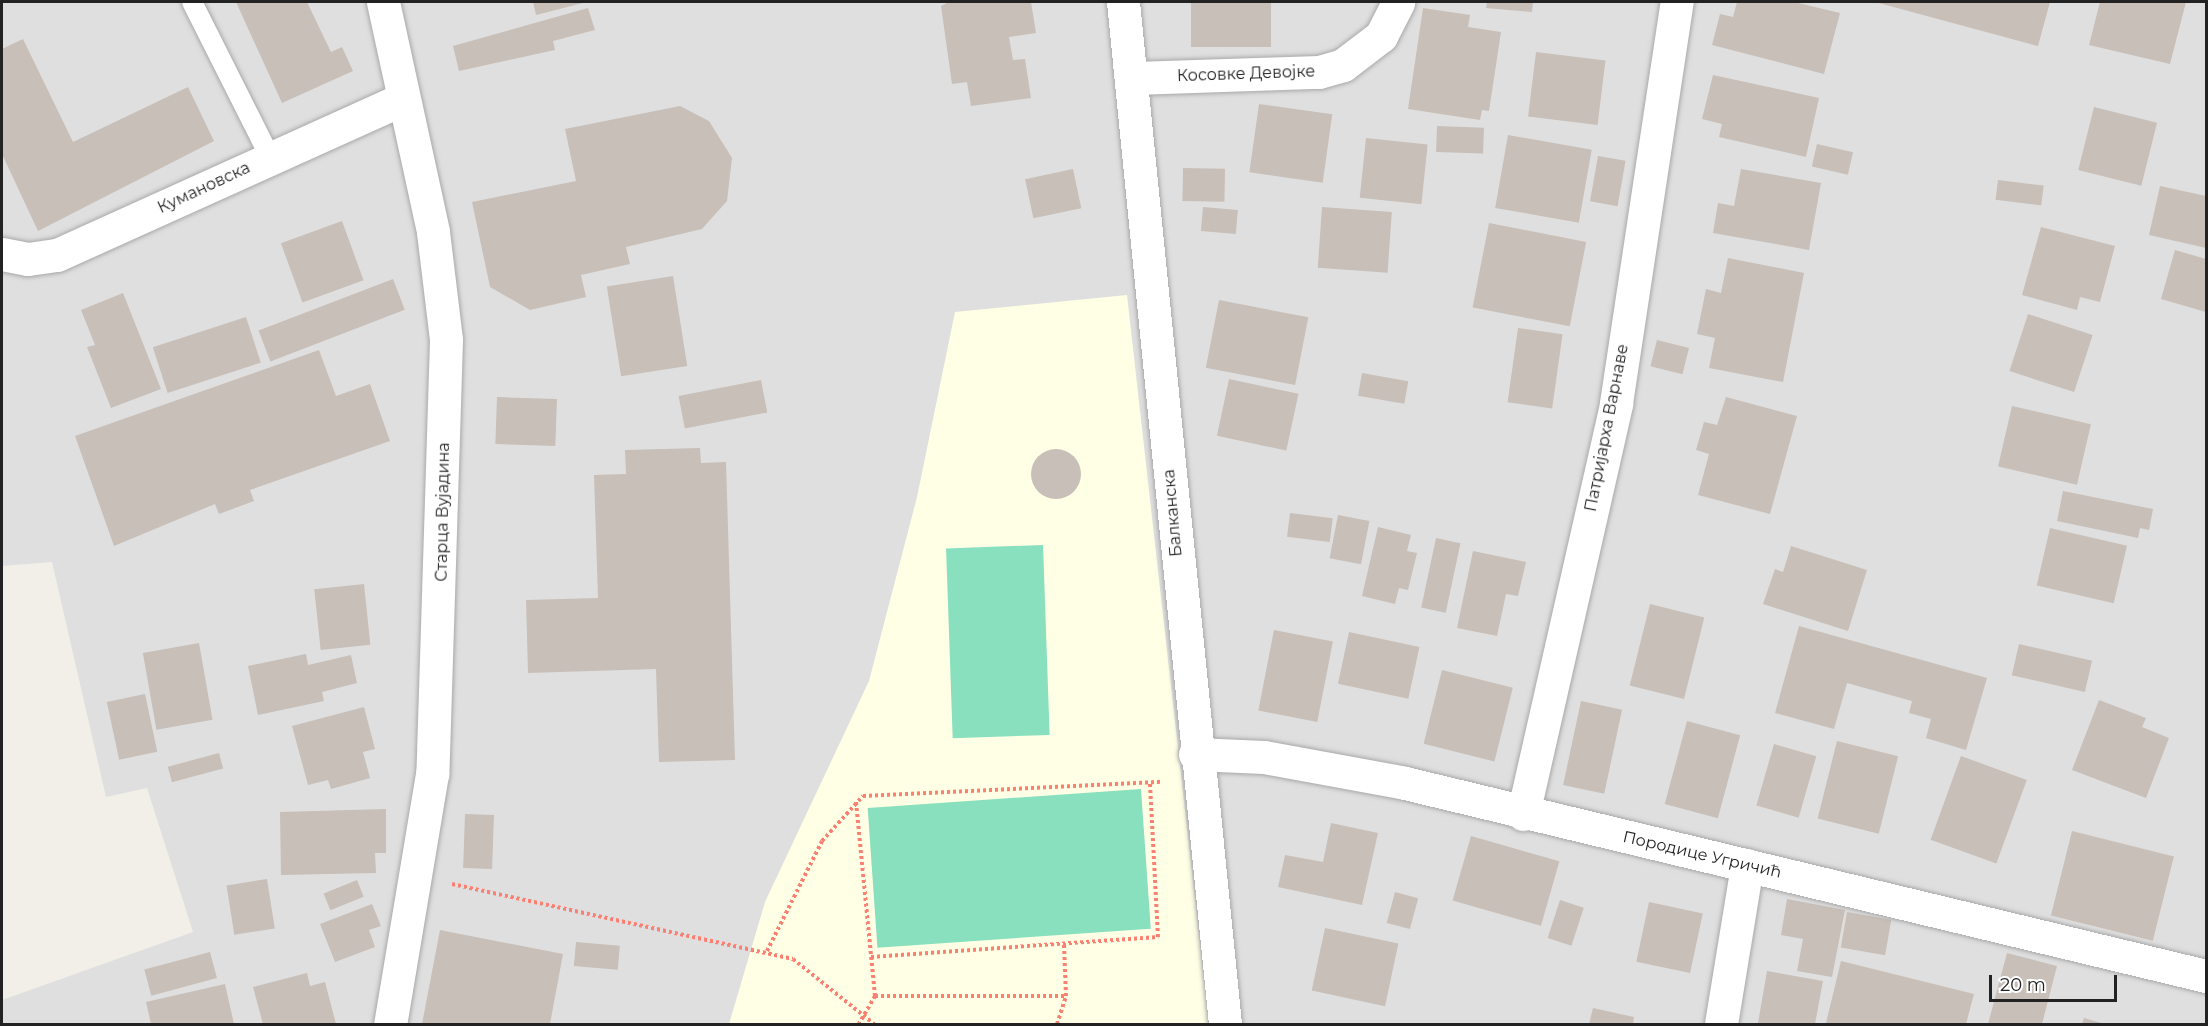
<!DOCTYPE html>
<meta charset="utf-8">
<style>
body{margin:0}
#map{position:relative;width:2208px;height:1026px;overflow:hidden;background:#f2efe9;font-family:Montserrat,sans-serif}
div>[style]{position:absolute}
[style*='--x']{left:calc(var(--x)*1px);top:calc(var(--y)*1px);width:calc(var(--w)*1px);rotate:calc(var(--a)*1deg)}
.residential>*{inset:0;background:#e0dfdf}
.education>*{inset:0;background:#ffffe5}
.pitch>*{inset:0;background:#88e0be;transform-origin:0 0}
.building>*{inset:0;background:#c7bfb8;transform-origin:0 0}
.round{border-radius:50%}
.path>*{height:4px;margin-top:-2px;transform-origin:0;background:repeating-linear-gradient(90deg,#fa8072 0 3px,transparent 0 6px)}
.roads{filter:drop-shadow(0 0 2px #a9a9a9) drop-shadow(0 0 2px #a9a9a9)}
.lane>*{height:20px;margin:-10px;padding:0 10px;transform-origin:10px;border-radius:10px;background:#fff}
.street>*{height:33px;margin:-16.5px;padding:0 16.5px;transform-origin:16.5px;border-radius:16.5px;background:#fff}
span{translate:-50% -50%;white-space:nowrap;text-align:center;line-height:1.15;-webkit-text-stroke:4.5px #fff;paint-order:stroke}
.street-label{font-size:16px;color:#222}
.frame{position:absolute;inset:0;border:3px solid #222;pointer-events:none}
.scale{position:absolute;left:1989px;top:975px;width:128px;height:27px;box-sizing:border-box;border:3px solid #222;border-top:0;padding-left:8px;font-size:18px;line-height:21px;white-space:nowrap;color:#222;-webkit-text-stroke:4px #fff;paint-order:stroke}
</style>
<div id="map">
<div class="residential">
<div style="clip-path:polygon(2px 2px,2206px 2px,2206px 1024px,2px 1024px,2px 1000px,193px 932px,147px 788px,106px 797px,52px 562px,2px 566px)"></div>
</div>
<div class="education">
<div style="clip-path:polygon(1127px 295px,1209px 1024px,729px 1024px,765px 902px,869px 681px,917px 497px,955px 312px)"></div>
</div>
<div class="pitch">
<div style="left:1043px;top:545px;width:190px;height:97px;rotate:88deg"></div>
<div style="left:1141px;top:789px;width:140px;height:274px;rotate:86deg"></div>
</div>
<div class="building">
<div style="clip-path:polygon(236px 2px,307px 2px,331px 52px,342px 47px,353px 71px,282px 103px)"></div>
<div style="clip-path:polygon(533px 2px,587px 2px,536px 15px)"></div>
<div style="clip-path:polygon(949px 2px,1031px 2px,1036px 33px,1009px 37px,1013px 60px,1025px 59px,1031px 98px,971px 106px,967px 82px,952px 84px,941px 6px)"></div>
<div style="left:1191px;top:2px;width:80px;height:45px"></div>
<div style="clip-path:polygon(1487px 2px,1533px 2px,1532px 12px,1486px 8px)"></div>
<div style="clip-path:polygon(1737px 2px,1794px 2px,1840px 13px,1824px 74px,1712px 45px,1720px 14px,1733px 17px)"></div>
<div style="clip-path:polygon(1875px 2px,2050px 2px,2038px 46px)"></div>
<div style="clip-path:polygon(2100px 2px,2186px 2px,2170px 64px,2089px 45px)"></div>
<div style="clip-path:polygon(588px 8px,595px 30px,553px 41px,555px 50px,459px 71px,453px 46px)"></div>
<div style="clip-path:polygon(1423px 8px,1470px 15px,1468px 27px,1501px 32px,1489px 111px,1482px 110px,1480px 120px,1408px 109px)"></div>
<div style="clip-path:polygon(23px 39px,73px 142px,188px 87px,214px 141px,38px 231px,2px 154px,2px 49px)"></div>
<div style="left:1536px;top:52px;width:70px;height:65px;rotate:7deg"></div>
<div style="clip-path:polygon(1713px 75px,1819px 98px,1806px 157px,1719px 137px,1722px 124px,1702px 119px)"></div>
<div style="left:1259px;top:104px;width:74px;height:69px;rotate:8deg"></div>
<div style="clip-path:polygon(680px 106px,709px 121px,732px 158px,727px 201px,702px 229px,626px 247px,630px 264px,581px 275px,586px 297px,530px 310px,490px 287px,472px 202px,576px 181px,565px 129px)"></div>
<div style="left:2094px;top:107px;width:65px;height:65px;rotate:14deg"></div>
<div style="left:1437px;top:126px;width:47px;height:26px;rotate:2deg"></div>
<div style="left:1508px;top:135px;width:85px;height:74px;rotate:10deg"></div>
<div style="left:1366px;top:138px;width:62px;height:60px;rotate:6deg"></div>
<div style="left:1817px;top:144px;width:37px;height:23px;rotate:13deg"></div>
<div style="left:1598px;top:156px;width:28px;height:46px;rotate:10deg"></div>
<div style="left:1183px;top:168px;width:42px;height:33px;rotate:1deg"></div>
<div style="left:1073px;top:169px;width:40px;height:49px;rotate:78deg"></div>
<div style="clip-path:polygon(1741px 169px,1821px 183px,1809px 250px,1713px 233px,1718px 203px,1734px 206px)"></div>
<div style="left:1998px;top:180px;width:46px;height:20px;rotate:7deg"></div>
<div style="clip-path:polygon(2160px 186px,2206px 196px,2206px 248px,2149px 235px)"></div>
<div style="left:1203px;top:207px;width:35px;height:24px;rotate:5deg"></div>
<div style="left:1322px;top:207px;width:70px;height:61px;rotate:4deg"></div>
<div style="left:342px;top:221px;width:63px;height:65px;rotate:70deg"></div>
<div style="left:1489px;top:223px;width:99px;height:86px;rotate:11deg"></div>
<div style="clip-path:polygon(2041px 227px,2115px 246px,2100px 302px,2080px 297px,2077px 310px,2022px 295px)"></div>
<div style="clip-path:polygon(2175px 250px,2206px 259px,2206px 312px,2161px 299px)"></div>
<div style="clip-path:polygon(1728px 258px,1804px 273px,1783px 382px,1709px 368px,1715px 338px,1697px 334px,1706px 289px,1721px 293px)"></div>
<div style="left:673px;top:276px;width:91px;height:67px;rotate:81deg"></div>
<div style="left:393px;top:279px;width:33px;height:144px;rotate:69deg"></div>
<div style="clip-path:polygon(123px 293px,161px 389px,111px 408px,87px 347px,95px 345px,81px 310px)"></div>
<div style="left:1219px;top:300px;width:91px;height:69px;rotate:11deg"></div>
<div style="left:2028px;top:314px;width:68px;height:60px;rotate:18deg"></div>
<div style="left:246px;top:317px;width:48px;height:98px;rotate:72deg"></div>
<div style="left:1518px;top:328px;width:45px;height:75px;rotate:8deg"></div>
<div style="left:1657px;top:340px;width:33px;height:27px;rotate:14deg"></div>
<div style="clip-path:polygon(319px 350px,336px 396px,370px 384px,390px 441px,250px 490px,254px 501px,219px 514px,215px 504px,114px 546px,75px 436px)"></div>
<div style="left:1362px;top:373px;width:47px;height:23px;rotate:10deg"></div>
<div style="left:1229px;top:379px;width:71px;height:58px;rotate:12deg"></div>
<div style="left:761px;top:380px;width:33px;height:84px;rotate:79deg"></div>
<div style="left:497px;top:397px;width:60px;height:47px;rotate:2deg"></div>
<div style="clip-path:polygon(1726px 397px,1797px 416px,1770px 514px,1698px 495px,1709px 454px,1696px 450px,1704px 422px,1717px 425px)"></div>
<div style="left:2012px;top:406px;width:81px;height:62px;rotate:13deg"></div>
<div style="clip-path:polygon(700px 448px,701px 463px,726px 462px,735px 760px,659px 762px,656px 669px,528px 673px,526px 600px,598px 598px,594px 475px,626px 474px,625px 450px)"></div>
<div class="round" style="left:1031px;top:449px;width:50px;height:50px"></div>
<div style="clip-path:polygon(2063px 491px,2153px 509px,2149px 530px,2140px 528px,2138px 538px,2057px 521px)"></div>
<div style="left:1290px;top:513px;width:43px;height:24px;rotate:7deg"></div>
<div style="left:1338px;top:515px;width:32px;height:44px;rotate:11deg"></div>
<div style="clip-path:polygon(1378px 527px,1411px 535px,1407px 551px,1417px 553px,1408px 590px,1399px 588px,1395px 604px,1362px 596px)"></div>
<div style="left:2050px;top:528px;width:79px;height:59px;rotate:13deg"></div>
<div style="left:1436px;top:538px;width:25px;height:71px;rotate:12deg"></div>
<div style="clip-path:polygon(1791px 546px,1867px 570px,1848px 631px,1763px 604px,1775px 569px,1783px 572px)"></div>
<div style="clip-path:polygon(1473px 551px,1526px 562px,1518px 596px,1506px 594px,1497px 636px,1457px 628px)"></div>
<div style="left:364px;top:584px;width:61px;height:50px;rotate:84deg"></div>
<div style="left:1650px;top:604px;width:56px;height:84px;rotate:14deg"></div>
<div style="clip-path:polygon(1799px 626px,1987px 678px,1966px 750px,1926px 738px,1931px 719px,1909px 713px,1912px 701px,1847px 683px,1834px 729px,1775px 713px)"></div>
<div style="left:1274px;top:630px;width:60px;height:82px;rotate:11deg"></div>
<div style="left:1349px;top:632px;width:72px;height:53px;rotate:12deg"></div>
<div style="left:199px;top:643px;width:78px;height:57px;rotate:80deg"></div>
<div style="left:2019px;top:644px;width:75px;height:32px;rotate:13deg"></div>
<div style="clip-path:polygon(306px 654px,308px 665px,351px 655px,357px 683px,322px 692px,324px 701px,258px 715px,248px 666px)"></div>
<div style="left:1442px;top:670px;width:73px;height:76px;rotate:14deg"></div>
<div style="left:145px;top:694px;width:59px;height:39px;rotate:78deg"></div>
<div style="clip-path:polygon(2099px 700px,2146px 718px,2142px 727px,2169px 738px,2146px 798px,2072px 770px)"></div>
<div style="left:1581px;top:701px;width:42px;height:86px;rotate:12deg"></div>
<div style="clip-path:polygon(364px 707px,375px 749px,363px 752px,370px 778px,331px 789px,328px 780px,308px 785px,292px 726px)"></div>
<div style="left:1687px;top:721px;width:55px;height:86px;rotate:15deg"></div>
<div style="left:1837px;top:741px;width:63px;height:80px;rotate:14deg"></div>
<div style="left:1774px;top:744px;width:44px;height:64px;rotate:16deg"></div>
<div style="left:219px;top:753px;width:16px;height:53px;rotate:75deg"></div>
<div style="left:1961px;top:756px;width:70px;height:89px;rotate:20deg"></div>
<div style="clip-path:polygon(386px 809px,386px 853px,375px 853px,376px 873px,281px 875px,280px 812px)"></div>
<div style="left:465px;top:814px;width:29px;height:54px;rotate:2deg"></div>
<div style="clip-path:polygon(1331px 823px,1378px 833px,1362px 905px,1278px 887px,1285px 855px,1323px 862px)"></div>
<div style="left:2072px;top:831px;width:105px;height:87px;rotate:14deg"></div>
<div style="left:1471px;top:836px;width:92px;height:67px;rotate:16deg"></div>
<div style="left:267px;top:879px;width:50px;height:41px;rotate:81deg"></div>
<div style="left:357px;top:880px;width:18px;height:36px;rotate:68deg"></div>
<div style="left:1395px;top:892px;width:24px;height:32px;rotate:15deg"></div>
<div style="clip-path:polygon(1787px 899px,1845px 910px,1832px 977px,1797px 971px,1803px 939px,1781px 935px)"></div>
<div style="left:1560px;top:900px;width:25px;height:40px;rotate:18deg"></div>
<div style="left:1649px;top:902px;width:55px;height:61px;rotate:12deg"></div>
<div style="clip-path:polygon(372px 904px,381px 926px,369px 930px,375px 947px,335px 962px,320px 924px)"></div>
<div style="left:1847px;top:912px;width:45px;height:36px;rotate:10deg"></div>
<div style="left:1325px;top:928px;width:75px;height:64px;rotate:12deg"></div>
<div style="clip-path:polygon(440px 930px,563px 954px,550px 1024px,422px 1024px)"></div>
<div style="left:576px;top:942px;width:44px;height:24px;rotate:5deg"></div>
<div style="left:210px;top:952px;width:27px;height:68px;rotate:75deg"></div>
<div style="clip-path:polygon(2007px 953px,2057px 966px,2042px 1024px,1988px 1024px)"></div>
<div style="clip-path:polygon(1841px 961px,1974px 994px,1966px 1024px,1826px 1023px)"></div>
<div style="clip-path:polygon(1767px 971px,1823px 981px,1815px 1024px,1758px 1023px)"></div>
<div style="clip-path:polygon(307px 973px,310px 986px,325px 982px,336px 1024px,263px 1024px,253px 987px)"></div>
<div style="clip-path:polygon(225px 984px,234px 1024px,151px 1024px,146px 1002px)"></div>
<div style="clip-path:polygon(1593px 1008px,1634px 1017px,1633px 1024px,1589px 1024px)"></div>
<div style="clip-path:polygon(2084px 1018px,2105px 1024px,2082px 1024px)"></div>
</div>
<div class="path">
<div style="--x:856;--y:802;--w:195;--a:84.4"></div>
<div style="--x:875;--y:996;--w:32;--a:120"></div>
<div style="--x:452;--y:884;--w:349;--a:12.4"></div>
<div style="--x:793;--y:959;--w:104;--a:38.7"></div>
<div style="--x:767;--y:951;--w:123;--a:-63.4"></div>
<div style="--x:822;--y:841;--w:61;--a:-47.7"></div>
<div style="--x:863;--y:796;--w:300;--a:-2.7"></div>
<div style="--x:871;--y:957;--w:288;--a:-4"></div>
<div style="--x:1158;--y:937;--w:154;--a:-93"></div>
<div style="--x:875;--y:996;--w:191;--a:0"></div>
<div style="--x:1057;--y:1024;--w:29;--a:-72"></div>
<div style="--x:1066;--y:996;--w:52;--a:-92.2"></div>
</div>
<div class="roads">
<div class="lane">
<div style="--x:192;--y:2;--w:174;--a:63.3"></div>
</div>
<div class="street">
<div style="--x:383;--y:2;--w:235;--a:77.7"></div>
<div style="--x:433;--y:232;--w:109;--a:83.1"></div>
<div style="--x:446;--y:340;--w:434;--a:91.8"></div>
<div style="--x:432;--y:774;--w:254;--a:99.5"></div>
<div style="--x:1123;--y:2;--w:1027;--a:84.3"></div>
<div style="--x:1134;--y:78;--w:185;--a:-1.9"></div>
<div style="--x:1319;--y:72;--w:25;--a:-16"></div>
<div style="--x:1343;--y:65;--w:48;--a:-37.3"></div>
<div style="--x:1381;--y:36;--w:38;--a:-63"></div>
<div style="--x:2;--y:254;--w:26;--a:11"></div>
<div style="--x:28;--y:259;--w:29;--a:-8"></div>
<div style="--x:57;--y:255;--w:380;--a:-24.3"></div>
<div style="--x:1195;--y:754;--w:69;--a:2.5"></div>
<div style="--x:1264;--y:757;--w:143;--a:10.4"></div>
<div style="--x:1405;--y:783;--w:824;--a:13.55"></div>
<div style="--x:1523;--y:814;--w:421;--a:-77.2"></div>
<div style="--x:1616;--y:403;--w:406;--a:-81.4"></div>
<div style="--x:1721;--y:1024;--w:161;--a:-80.7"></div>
</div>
</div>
<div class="street-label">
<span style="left:1246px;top:74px;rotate:-2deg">Косовке Девојке</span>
<span style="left:204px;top:188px;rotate:-25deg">Кумановска</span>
<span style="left:1607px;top:428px;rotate:-79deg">Патријарха Варнаве</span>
<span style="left:443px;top:512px;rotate:-89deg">Старца Вујадина</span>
<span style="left:1173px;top:513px;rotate:-95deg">Балканска</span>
<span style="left:1702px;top:855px;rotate:13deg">Породице Угричић</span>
</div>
<div class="frame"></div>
<div class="scale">20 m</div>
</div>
